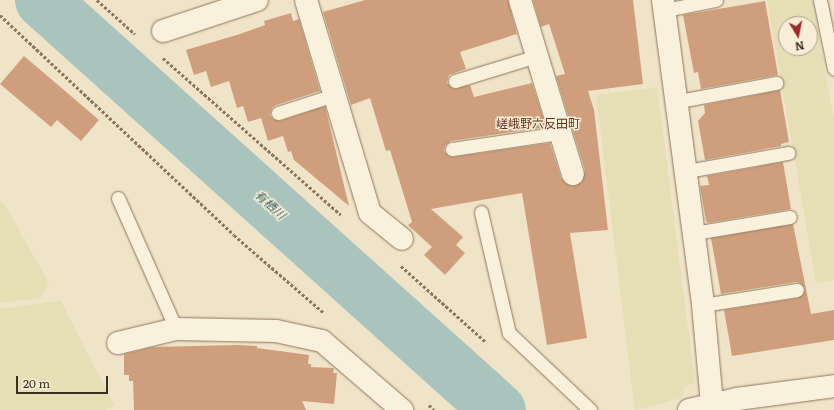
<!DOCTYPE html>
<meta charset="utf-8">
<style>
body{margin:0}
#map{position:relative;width:834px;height:410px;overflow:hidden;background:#f0e4c8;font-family:Literata,"Noto Sans JP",serif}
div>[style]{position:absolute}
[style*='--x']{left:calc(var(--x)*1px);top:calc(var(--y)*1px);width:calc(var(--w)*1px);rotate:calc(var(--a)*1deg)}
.farmland>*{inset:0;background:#e6deb5}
.river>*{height:55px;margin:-27.5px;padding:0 27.5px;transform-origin:27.5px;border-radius:27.5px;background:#a9c4bc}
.building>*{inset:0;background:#cf9f7d}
.path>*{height:2.5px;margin-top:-1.25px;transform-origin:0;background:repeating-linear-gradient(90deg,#8d765c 0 3px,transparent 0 5px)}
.roads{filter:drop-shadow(0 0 1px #8d765c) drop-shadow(0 0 1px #8d765c)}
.lane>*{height:13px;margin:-6.5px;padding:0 6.5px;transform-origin:6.5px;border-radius:6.5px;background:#faf1dc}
.street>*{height:22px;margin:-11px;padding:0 11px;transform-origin:11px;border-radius:11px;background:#faf1dc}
span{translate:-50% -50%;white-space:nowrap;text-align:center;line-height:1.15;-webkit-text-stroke:3px #f7eed8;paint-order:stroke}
.neighbourhood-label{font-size:12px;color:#6b2e1e}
.water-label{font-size:12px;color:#2f5d5a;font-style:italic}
.north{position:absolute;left:778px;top:16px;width:40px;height:40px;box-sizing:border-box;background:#f7eed8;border:1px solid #ada18e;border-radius:50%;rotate:170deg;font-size:11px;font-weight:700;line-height:16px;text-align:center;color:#3d2e20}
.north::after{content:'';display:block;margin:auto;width:14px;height:18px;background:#9e2a2b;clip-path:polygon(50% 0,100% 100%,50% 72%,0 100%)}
.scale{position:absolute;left:16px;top:376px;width:92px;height:18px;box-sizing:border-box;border:2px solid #3d2e20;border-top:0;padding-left:5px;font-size:12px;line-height:14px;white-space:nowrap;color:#3d2e20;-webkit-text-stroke:3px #f7eed8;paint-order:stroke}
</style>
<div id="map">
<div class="farmland">
<div style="clip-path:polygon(evenodd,767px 0,812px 0,834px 120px,834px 280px,816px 283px,767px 0,786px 24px,810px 24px,810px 48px,786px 48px,786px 24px)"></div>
<div style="clip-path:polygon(657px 87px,695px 382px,684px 388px,682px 398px,635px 410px,596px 95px)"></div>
<div style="clip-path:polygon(0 201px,5px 205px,49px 283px,40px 298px,0 303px)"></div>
<div style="clip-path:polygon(61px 301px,114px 405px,105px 410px,0 410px,0 309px)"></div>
</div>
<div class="river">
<div style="--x:42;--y:0;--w:613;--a:41.96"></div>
</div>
<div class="building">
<div style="clip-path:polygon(365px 0,508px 0,517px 34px,460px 52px,466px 69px,449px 75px,447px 83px,454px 89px,470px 85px,474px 97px,532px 83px,546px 127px,451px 141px,445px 146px,444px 151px,449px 156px,453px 157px,550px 143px,561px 178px,571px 186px,582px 182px,585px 170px,556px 76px,565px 74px,549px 24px,541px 27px,533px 0,633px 0,643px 84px,588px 91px,594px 110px,608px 230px,570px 233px,587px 338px,547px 345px,522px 193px,431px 209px,463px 237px,456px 245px,465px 253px,445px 275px,424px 255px,432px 247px,408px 225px,412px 222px,398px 176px,390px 150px,386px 151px,370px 98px,351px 105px,323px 12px)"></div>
<div style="clip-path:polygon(765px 1px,778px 75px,701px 89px,698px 72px,694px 73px,683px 15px)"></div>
<div style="clip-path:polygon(291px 13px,293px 21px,299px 19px,320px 91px,276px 105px,272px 108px,270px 115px,273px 119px,280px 121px,325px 106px,349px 206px,294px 160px,291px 151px,288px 152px,283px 136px,268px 141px,261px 118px,248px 122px,243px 106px,237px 108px,229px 81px,211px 87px,206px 71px,194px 75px,186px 50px,240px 34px,265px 25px,264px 21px)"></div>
<div style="clip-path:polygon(24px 56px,99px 120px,81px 141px,57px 120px,51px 127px,0 84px)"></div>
<div style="clip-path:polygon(780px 90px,789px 142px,781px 144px,781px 146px,705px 160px,698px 121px,705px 113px,704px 105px)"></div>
<div style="clip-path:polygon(783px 162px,791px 209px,708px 223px,706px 221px,700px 186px,709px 185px,707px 176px)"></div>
<div style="clip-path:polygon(793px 224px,811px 314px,834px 310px,834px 340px,732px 356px,724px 310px,798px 298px,804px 293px,805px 288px,800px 283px,796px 282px,721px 294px,711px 238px)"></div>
<div style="clip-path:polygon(238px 345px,257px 346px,257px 348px,309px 355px,308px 364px,311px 364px,311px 367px,334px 368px,333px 373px,337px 373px,334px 404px,302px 401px,306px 410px,134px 410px,133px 381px,129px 381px,129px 375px,124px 375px,124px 354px,153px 347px)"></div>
</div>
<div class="path">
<div style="--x:97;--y:0;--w:51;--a:41.8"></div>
<div style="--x:0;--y:15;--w:321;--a:43.2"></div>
<div style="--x:234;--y:235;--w:118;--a:40.9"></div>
<div style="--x:163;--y:58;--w:237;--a:41.4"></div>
<div style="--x:401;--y:266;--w:115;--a:41.8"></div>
<div style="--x:429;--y:405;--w:7;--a:45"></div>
</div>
<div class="roads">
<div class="lane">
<div style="--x:820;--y:0;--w:70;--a:78.5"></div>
<div style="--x:665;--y:10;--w:52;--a:-11.1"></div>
<div style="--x:455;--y:81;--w:86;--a:-17"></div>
<div style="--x:679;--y:101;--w:99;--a:-10.5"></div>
<div style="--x:278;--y:113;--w:59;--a:-17.8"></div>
<div style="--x:452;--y:149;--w:110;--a:-8.4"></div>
<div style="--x:687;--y:171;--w:103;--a:-10.1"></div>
<div style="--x:118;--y:198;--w:143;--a:66.1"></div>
<div style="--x:481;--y:212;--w:124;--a:77"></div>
<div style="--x:509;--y:333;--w:112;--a:43.5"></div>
<div style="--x:694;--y:233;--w:97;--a:-9.5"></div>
<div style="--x:703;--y:305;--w:95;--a:-9.1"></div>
</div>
<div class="street">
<div style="--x:306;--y:0;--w:222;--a:73.3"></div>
<div style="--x:370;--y:213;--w:41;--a:39.1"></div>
<div style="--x:520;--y:0;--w:182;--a:73.1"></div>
<div style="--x:663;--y:0;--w:308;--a:82.5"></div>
<div style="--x:703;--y:305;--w:98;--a:84.8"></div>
<div style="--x:163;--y:31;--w:99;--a:-18.3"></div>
<div style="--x:118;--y:343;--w:60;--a:-13.6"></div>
<div style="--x:176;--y:329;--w:100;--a:1.1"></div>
<div style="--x:276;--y:331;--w:47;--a:12.3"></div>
<div style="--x:322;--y:341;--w:106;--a:40.8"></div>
<div style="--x:689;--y:410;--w:49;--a:-12.9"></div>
<div style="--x:737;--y:399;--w:98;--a:-7.6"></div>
</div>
</div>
<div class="neighbourhood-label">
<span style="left:538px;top:124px">嵯峨野六反田町</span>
</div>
<div class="water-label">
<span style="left:270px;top:205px;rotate:42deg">有栖川</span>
</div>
<div class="north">N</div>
<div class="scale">20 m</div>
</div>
